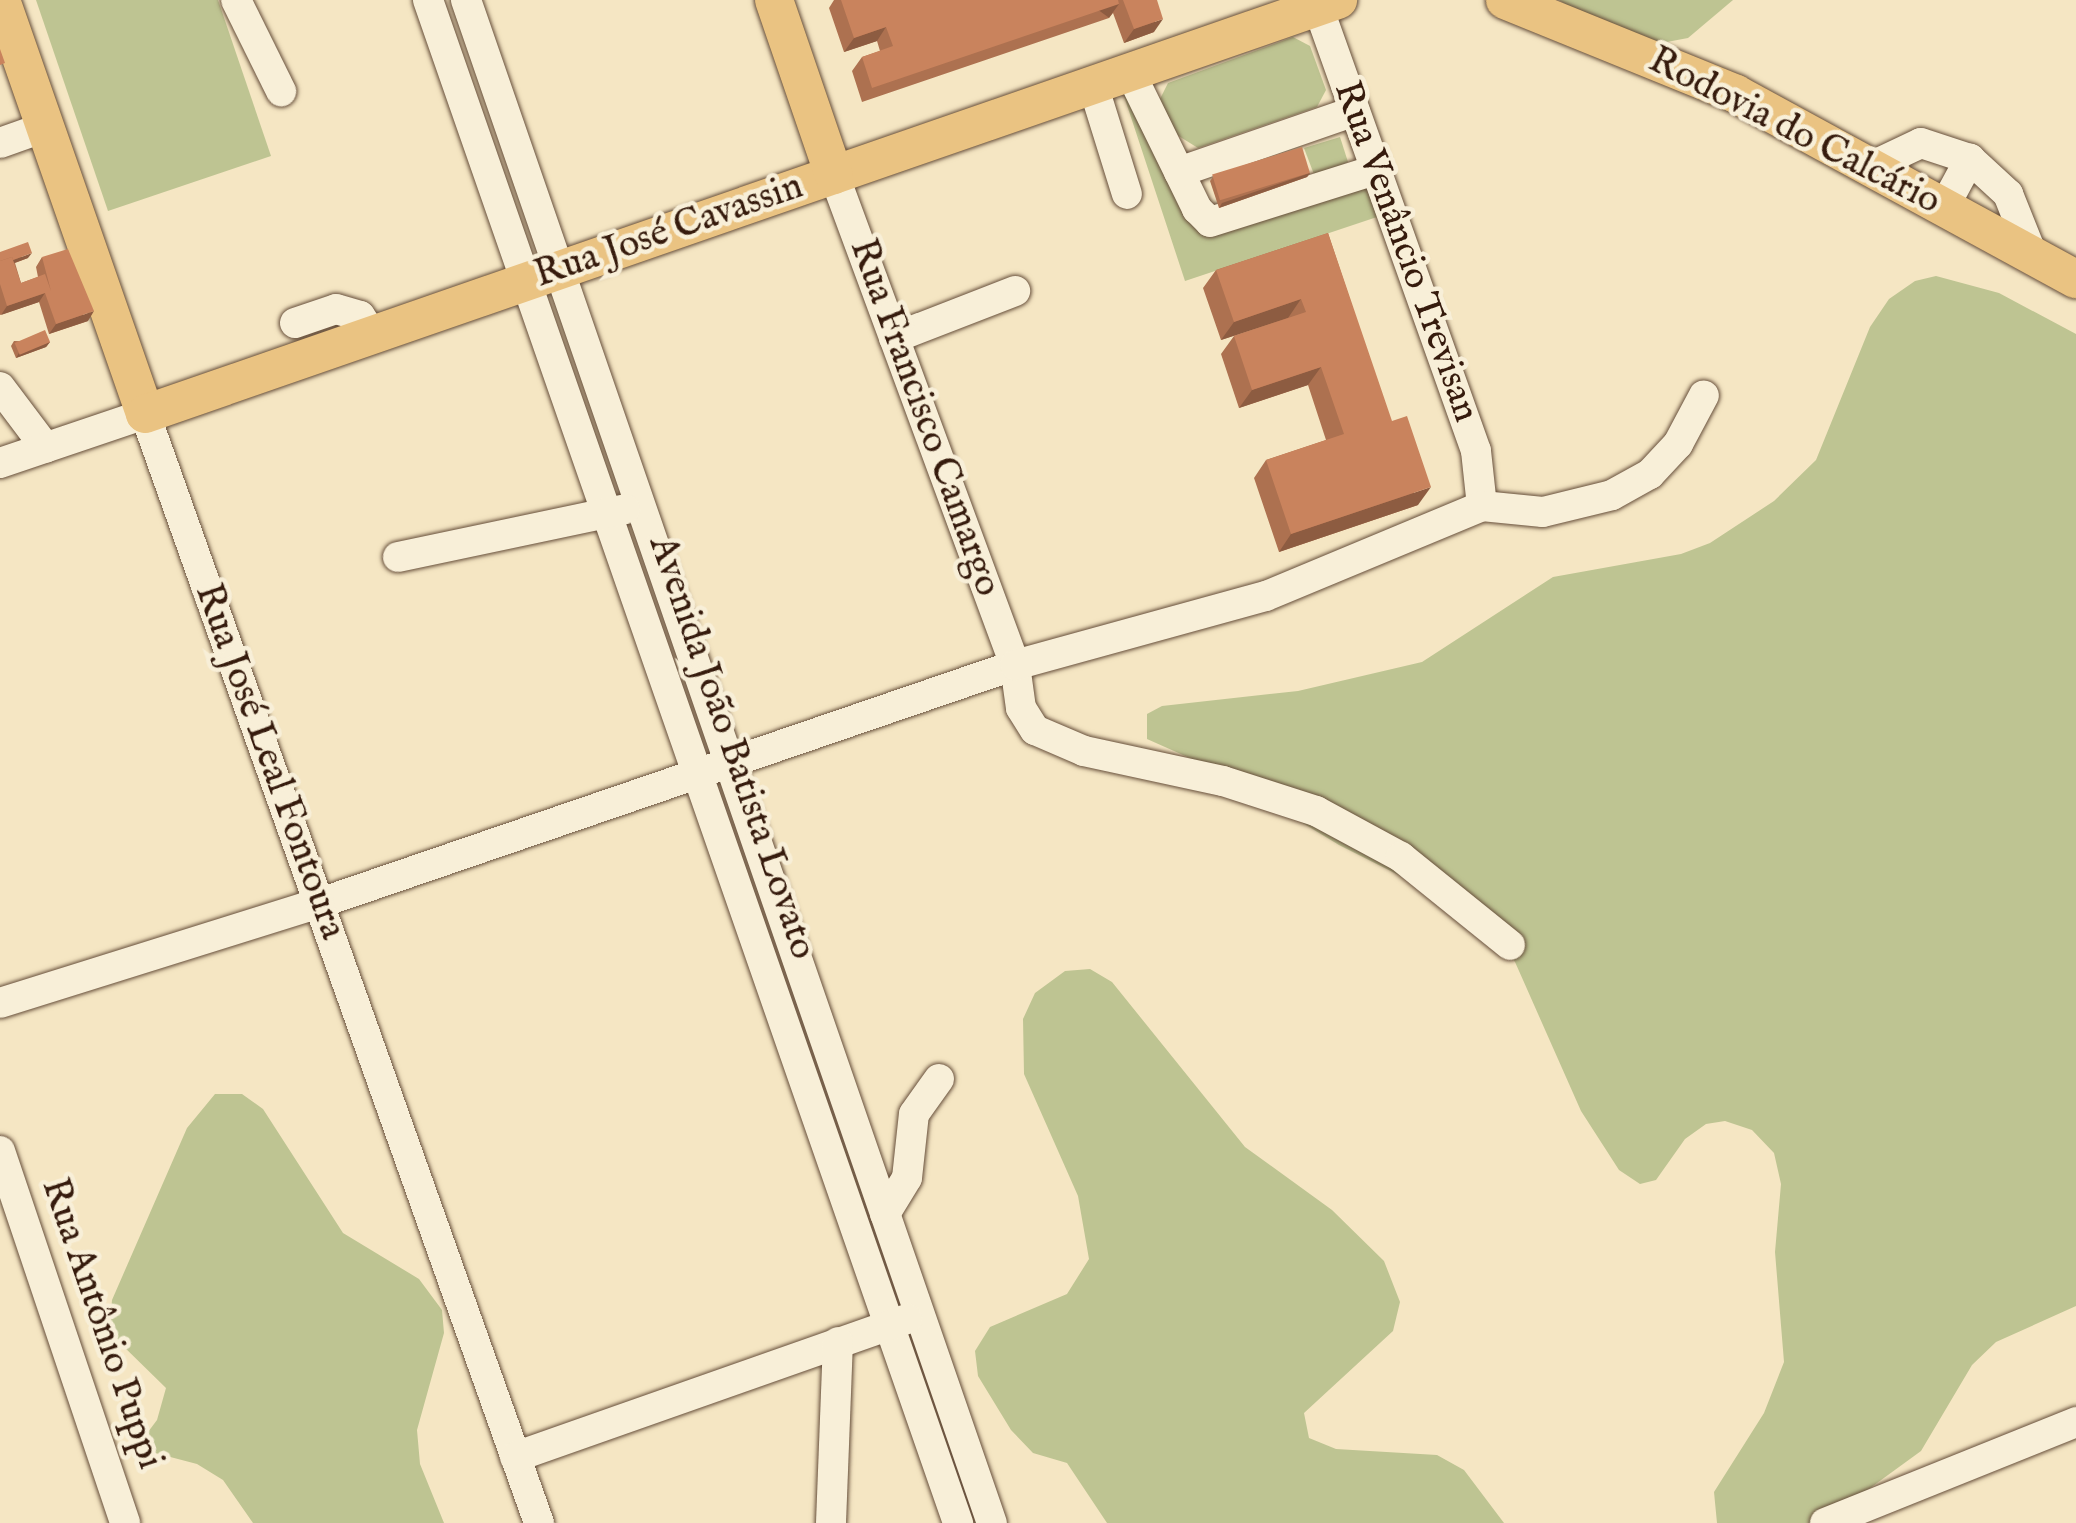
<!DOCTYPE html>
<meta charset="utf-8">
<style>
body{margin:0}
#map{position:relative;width:2076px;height:1523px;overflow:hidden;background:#f5e6c3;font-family:"IM FELL English",serif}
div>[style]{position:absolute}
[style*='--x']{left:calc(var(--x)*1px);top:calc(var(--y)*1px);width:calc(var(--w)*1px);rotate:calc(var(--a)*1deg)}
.green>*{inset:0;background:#bec492}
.roads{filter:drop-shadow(0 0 2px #664e3a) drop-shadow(0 0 2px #664e3a)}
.minor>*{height:30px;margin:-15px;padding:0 15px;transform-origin:15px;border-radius:15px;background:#f8efd8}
.major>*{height:38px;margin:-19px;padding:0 19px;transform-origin:19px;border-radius:19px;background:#eac382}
.wall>*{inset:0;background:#ad7150}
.shaded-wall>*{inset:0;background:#8d5c41;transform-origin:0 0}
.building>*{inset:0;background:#c9835d;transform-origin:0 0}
span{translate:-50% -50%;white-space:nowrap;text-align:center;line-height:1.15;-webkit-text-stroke:9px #f8efd8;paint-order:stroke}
.street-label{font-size:38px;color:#361b0d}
</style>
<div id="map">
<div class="green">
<div style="clip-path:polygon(36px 0,218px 0,271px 156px,108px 211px)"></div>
<div style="clip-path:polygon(1559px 0,1733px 0,1688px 38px,1656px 44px,1592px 21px)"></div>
<div style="clip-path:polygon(1293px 37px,1310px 46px,1326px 90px,1317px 107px,1198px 148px,1177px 135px,1160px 99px,1168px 83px)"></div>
<div style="clip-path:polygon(1121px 87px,1201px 235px,1365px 182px,1377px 217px,1185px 281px)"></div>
<div style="clip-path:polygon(1340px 137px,1348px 162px,1315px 177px,1304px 148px)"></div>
<div style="clip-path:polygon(1936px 276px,1999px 293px,2076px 334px,2076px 1306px,1996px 1342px,1972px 1365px,1921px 1451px,1822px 1523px,1717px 1523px,1714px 1492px,1764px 1413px,1784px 1362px,1775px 1252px,1781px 1184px,1774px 1153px,1752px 1130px,1725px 1121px,1706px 1124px,1685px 1139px,1656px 1180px,1640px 1184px,1619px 1170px,1581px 1111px,1515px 962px,1480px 916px,1339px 845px,1210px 767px,1147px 739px,1147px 714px,1162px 706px,1298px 691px,1422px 662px,1553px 577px,1681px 554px,1710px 543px,1774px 501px,1816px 460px,1870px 327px,1889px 299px,1915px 281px)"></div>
<div style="clip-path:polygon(1090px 969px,1112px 982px,1245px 1147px,1332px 1210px,1384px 1261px,1400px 1302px,1393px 1331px,1304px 1413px,1309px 1438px,1336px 1449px,1437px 1455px,1464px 1470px,1504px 1523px,1107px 1523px,1067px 1463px,1033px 1453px,1011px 1430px,978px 1376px,975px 1351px,990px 1327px,1067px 1294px,1089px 1259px,1078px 1196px,1024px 1074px,1023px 1019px,1035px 993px,1065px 971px)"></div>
<div style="clip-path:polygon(215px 1094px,242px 1094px,263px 1109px,343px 1233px,419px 1279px,442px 1310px,444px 1333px,417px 1430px,420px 1464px,444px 1523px,253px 1523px,223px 1480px,197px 1464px,136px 1448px,157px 1420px,166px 1388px,119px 1342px,110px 1323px,112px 1300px,187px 1128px)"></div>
</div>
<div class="roads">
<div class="minor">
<div style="--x:236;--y:0;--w:102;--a:63.7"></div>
<div style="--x:428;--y:0;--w:1613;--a:70.81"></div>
<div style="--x:466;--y:0;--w:1611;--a:70.95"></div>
<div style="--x:1318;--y:7;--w:471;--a:70.4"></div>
<div style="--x:1476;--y:451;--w:55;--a:83.8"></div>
<div style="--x:1130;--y:72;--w:153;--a:63.9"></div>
<div style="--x:1197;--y:209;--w:18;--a:45"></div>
<div style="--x:1210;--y:222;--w:173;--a:-17.5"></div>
<div style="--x:1093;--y:85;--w:114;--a:72.7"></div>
<div style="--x:0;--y:143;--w:48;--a:-19.6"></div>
<div style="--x:1870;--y:167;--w:56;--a:-25.2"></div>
<div style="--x:1921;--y:143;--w:52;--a:18.1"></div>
<div style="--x:1970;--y:159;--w:52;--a:42.6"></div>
<div style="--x:2008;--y:194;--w:65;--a:68.2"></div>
<div style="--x:1179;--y:172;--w:186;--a:-19.1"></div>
<div style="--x:834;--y:175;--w:522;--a:69.73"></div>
<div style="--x:1015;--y:665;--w:43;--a:82.1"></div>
<div style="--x:1021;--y:708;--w:26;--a:58"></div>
<div style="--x:1035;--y:730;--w:53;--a:23.2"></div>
<div style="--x:1084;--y:751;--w:142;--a:12.2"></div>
<div style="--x:1223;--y:781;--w:98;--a:17.9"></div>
<div style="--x:1316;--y:811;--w:97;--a:28.4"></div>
<div style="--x:1401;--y:857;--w:140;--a:38.9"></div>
<div style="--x:1944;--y:207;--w:55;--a:-61.6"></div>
<div style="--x:295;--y:323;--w:43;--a:-18.9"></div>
<div style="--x:336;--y:309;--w:25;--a:16"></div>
<div style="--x:360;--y:316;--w:23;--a:56"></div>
<div style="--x:894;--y:338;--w:130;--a:-21.2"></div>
<div style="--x:0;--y:387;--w:76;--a:53"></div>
<div style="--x:0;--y:463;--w:153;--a:-18.7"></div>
<div style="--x:145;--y:414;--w:1177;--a:70.44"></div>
<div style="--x:398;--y:557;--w:232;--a:-11.9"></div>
<div style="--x:0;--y:1003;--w:335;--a:-17.4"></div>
<div style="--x:320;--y:903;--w:735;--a:-18.9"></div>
<div style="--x:1015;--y:665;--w:260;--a:-15.4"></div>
<div style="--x:1266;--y:596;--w:234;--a:-22.6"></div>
<div style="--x:1482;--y:506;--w:61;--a:5.6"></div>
<div style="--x:1543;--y:512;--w:71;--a:-13.8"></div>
<div style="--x:1612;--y:495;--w:43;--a:-28.9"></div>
<div style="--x:1650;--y:474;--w:41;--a:-47"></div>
<div style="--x:1678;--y:444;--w:55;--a:-62"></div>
<div style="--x:0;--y:1151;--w:392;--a:71.4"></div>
<div style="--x:885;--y:1214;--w:42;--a:-58.6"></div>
<div style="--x:907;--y:1178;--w:64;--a:-83.8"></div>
<div style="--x:914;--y:1114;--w:43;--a:-54.5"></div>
<div style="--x:515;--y:1457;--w:416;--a:-19.4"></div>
<div style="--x:831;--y:1523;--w:181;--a:-87.8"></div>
<div style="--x:1825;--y:1523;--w:271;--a:-21.9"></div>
</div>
<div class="major">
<div style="--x:1;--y:0;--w:438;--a:70.8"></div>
<div style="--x:145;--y:414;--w:1263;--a:-19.14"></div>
<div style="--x:774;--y:0;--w:185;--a:71.1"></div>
<div style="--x:1505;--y:0;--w:249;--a:22.1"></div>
<div style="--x:1736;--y:94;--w:387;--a:28.6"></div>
</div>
</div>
<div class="wall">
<div style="clip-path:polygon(834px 0,1157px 0,1154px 32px,1124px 43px,1113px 13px,1109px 18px,862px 102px,852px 71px,862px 57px,880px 51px,877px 41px,844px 52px,829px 8px)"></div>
<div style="clip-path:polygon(1310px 173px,1307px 177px,1219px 208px,1210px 181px,1213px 177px)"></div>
<div style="clip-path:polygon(1328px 233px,1418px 505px,1279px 552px,1254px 478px,1266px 460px,1326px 440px,1308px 385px,1239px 408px,1221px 354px,1234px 336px,1288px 318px,1221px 340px,1203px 288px,1216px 270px)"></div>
<div style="clip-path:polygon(0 252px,28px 258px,15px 263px,21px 283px,38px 277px,36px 267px,42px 257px,88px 321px,49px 334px,39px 302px,0 315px)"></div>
<div style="clip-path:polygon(14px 341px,50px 342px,46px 347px,16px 358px,11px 346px)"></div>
</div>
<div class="shaded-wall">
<div style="left:1119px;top:4px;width:17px;height:261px;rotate:126deg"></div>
<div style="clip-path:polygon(1163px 19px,1154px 32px,1124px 43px,1134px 29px)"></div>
<div style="clip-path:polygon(886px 27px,877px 41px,844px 52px,854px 38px)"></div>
<div style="clip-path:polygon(1310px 173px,1307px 177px,1219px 208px,1222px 203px)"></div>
<div style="clip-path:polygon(32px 253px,28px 258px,0 268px,0 265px)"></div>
<div style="clip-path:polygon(45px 293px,39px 302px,1px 315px,7px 306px)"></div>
<div style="clip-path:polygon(1301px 299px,1288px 318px,1221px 340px,1234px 322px)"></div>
<div style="clip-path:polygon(94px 311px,88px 321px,49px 334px,56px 324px)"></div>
<div style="clip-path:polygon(50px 342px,46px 347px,16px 358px,19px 353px)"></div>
<div style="clip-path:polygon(1321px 367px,1308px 385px,1239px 408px,1252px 390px)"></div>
<div style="clip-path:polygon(1431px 487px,1418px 505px,1279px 552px,1291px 534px)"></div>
</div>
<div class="building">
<div style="clip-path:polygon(841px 0,1118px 0,1119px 4px,872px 88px,862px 57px,893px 46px,886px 27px,854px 38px)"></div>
<div style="clip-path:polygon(1123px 0,1157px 0,1163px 19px,1134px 29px)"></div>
<div style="clip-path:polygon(0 49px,5px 63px,0 65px)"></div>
<div style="left:1302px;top:147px;width:27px;height:94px;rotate:73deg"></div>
<div style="clip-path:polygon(1328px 233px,1392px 421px,1407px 416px,1431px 487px,1291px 534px,1266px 460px,1344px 434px,1321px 367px,1252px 390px,1234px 336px,1306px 312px,1301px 299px,1234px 322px,1216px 270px)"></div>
<div style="clip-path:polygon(28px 242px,32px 253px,13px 260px,12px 257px,0 261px,0 252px)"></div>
<div style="clip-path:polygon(68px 249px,94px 311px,56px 324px,45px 293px,7px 306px,0 284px,0 261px,12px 257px,21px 283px,45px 274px,51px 291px,42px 257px)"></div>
<div style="left:45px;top:330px;width:13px;height:33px;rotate:67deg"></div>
</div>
<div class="street-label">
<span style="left:1794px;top:132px;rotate:27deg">Rodovia do Calcário</span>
<span style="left:669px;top:232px;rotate:-19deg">Rua José Cavassin</span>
<span style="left:1405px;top:252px;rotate:70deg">Rua Venâncio Trevisan</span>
<span style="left:924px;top:418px;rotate:70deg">Rua Francisco Camargo</span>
<span style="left:731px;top:748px;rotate:71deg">Avenida João Batista Lovato</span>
<span style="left:269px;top:762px;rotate:70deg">Rua José Leal Fontoura</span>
<span style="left:101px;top:1324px;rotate:71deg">Rua Antônio Puppi</span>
</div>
</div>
